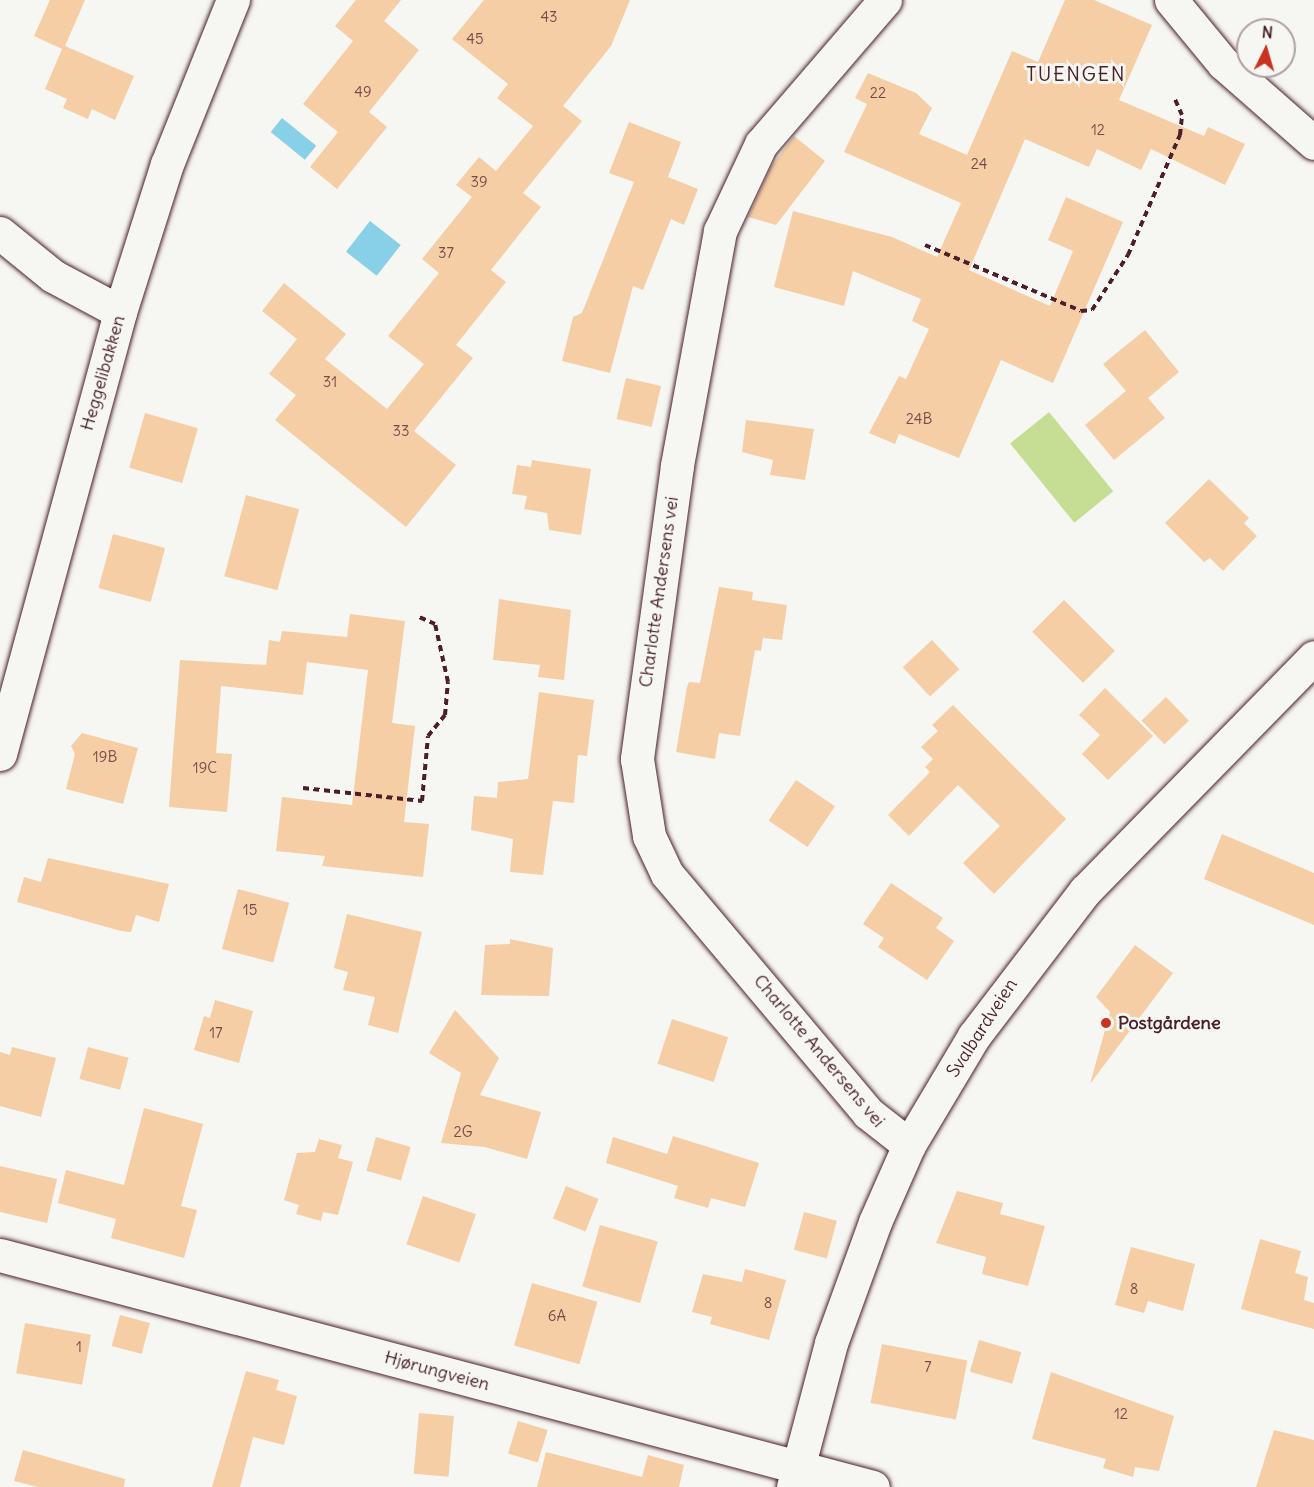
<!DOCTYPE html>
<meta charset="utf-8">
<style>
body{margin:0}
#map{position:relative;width:1314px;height:1487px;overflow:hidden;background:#f6f6f2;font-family:Delius,sans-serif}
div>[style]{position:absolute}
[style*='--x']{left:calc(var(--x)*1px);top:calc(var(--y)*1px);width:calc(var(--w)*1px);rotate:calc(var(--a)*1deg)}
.green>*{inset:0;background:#c6de94;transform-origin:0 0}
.water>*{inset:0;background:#87d0e7;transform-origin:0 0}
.building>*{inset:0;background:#f6cea5;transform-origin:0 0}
.path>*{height:4px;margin-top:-2px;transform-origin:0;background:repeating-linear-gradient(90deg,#4a1f2b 0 6px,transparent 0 10.5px)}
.roads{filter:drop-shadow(0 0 2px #4a1f2b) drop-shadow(0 0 2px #4a1f2b)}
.street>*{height:33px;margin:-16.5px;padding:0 16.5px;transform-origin:16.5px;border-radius:16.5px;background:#f6f6f2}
.dots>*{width:16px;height:16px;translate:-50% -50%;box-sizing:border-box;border:3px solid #f6f6f2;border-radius:50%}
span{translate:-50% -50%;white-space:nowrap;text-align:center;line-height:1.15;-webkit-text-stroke:6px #f6f6f2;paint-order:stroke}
.number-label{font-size:15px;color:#754b4a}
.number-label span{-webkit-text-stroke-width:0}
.street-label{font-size:18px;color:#4a1f2b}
.poi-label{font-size:18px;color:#4a1f2b;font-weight:700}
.left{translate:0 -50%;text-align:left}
.neighbourhood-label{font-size:20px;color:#4a1f2b;letter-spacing:1.5px}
.north{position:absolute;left:1236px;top:18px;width:60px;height:60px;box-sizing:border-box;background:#f6f6f2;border:2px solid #b1a0a2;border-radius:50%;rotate:5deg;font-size:16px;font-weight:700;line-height:24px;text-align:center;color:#4a1f2b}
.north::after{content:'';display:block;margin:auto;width:21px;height:27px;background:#c8321e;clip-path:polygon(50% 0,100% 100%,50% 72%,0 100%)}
</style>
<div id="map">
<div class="green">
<div style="left:1049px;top:412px;width:102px;height:50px;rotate:51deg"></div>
</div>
<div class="water">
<div style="left:282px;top:118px;width:44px;height:18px;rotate:39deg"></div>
<div style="left:370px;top:221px;width:39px;height:39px;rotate:38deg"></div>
</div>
<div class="building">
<div style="clip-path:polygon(50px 0,85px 0,65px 46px,134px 76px,115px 120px,92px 109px,88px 119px,63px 108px,67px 99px,45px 89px,62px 49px,34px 36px)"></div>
<div style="clip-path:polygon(356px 0,401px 0,384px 21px,419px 50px,369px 112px,387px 127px,337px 189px,310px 167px,338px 132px,303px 104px,353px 41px,335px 26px)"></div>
<div style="clip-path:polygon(484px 0,630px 0,611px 46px,563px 106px,582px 121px,523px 193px,541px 207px,491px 270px,506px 282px,456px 345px,473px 358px,414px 431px,456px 465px,406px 527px,275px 420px,296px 395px,269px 374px,297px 339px,262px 311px,284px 283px,346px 334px,325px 359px,387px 409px,424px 364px,388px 336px,439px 273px,422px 259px,472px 197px,456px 185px,479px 157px,496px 171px,533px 126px,497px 98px,508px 84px,452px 39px)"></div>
<div style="clip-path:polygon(1065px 0,1094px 0,1152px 25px,1119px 100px,1204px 136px,1208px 127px,1245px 144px,1225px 185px,1151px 149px,1141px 170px,1097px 149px,1089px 167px,1025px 139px,969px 270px,1050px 306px,1073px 251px,1048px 240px,1066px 197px,1123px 222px,1053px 383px,1001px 360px,959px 458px,899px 434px,895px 444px,869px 433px,899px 376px,906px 379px,929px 329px,912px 321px,921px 299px,853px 271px,844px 306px,774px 287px,793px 211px,892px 237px,937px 257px,961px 203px,844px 152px,867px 104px,855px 98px,868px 73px,916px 93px,932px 108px,919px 134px,967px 155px,1012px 51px,1038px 62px)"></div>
<div style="clip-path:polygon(629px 122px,681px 142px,668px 177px,698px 189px,684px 225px,671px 219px,643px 290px,633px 286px,610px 373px,562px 361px,573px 317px,582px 313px,634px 182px,609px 173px)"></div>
<div style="clip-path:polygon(794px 136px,825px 161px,776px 225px,748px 217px,771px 167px)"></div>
<div style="clip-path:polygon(1145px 330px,1179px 372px,1148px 398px,1165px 418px,1114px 460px,1085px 425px,1126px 391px,1103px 364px)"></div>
<div style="left:626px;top:378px;width:36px;height:42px;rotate:13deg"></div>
<div style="left:145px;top:413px;width:55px;height:57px;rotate:16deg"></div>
<div style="clip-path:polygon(746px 420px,814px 429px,805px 480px,770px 475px,773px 460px,742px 452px)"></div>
<div style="clip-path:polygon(532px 460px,591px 469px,581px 535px,549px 530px,547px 513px,524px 509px,527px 496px,512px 494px,517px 465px,531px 467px)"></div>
<div style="clip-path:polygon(1209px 479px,1249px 518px,1244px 523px,1257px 536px,1223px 571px,1210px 558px,1204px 562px,1165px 523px)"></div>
<div style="left:246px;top:495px;width:55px;height:84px;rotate:15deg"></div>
<div style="left:113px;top:534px;width:54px;height:56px;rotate:15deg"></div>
<div style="clip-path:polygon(719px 587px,753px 592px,752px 600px,787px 605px,782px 640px,763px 638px,761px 651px,755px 650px,740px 736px,719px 733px,715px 759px,676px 752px,687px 687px,689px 682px,700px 683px)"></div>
<div style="clip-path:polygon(499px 599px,571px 610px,564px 680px,538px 677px,540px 665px,493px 660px)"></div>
<div style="left:1064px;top:600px;width:72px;height:45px;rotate:45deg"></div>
<div style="clip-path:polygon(350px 614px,405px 621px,392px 723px,415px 726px,404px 822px,429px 824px,423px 877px,322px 866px,325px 856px,276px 851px,282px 797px,352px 805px,368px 670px,307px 662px,303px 695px,221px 686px,216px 753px,232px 754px,227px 812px,169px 807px,180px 660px,266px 665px,269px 640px,280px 642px,282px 631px,347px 637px)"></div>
<div style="left:932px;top:640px;width:40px;height:40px;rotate:47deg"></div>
<div style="clip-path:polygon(1105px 688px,1153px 736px,1108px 780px,1082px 754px,1100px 735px,1079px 715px)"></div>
<div style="clip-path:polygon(539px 692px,594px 700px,587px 756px,578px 755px,574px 803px,553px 801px,543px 875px,510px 872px,513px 839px,471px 830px,474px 796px,497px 798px,498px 782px,528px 779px)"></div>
<div style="left:1166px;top:697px;width:33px;height:34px;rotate:46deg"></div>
<div style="clip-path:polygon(953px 705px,1066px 819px,994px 894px,963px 863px,1000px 826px,958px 785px,909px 836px,888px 815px,930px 772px,925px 767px,933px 759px,921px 747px,938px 731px,932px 725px)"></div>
<div style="clip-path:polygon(82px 733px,138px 748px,123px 804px,66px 789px,75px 754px,71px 746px)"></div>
<div style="left:796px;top:780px;width:47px;height:49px;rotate:34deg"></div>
<div style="clip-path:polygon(1222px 834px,1314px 873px,1314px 925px,1204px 879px)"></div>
<div style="clip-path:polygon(48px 858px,169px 884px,159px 922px,136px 915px,131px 932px,121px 931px,17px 902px,24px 877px,41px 882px)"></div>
<div style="clip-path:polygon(891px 883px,943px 918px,936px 928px,954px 941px,927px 980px,878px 947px,884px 938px,863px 924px)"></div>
<div style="left:238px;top:889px;width:53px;height:62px;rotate:15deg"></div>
<div style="clip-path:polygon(347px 914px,422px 932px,398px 1033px,368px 1025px,375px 997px,343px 990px,348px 972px,334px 968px)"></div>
<div style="clip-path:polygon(510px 939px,553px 948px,549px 996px,481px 995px,485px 945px,510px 944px)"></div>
<div style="clip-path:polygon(1135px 945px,1173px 973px,1090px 1084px,1110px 1012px,1096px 997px)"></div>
<div style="clip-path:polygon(215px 1000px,253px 1011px,239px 1063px,194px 1050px,204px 1016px,210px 1018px)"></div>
<div style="clip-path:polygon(455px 1010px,499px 1058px,480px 1095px,541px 1112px,527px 1159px,485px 1147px,441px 1143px,461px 1073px,429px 1053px)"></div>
<div style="left:672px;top:1019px;width:59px;height:47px;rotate:18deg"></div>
<div style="clip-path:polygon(12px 1047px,56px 1058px,41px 1117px,0 1106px,0 1052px,10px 1055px)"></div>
<div style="left:88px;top:1047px;width:42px;height:33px;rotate:15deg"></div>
<div style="clip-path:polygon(144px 1108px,203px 1124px,181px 1206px,197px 1210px,184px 1258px,111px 1238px,116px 1219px,58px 1203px,66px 1170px,124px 1185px)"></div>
<div style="clip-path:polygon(673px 1136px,759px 1163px,745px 1207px,711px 1198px,708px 1208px,674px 1198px,678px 1186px,606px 1163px,613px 1137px,667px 1154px)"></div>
<div style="left:376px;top:1137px;width:36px;height:35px;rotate:16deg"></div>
<div style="clip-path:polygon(319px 1139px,342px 1145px,338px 1158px,353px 1162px,338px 1215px,323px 1212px,321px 1221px,296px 1214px,299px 1205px,284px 1200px,297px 1153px,315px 1152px)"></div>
<div style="clip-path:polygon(0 1166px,57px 1179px,47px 1223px,0 1212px)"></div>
<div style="left:566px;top:1186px;width:35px;height:35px;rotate:22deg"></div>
<div style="clip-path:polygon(957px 1191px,1003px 1203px,1000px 1214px,1045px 1226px,1028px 1286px,982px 1274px,986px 1257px,936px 1243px)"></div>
<div style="left:423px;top:1196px;width:56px;height:51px;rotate:19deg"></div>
<div style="left:804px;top:1212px;width:34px;height:39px;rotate:15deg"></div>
<div style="left:600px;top:1225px;width:60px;height:64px;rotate:16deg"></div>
<div style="clip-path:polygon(1260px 1239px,1301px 1251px,1295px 1273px,1308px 1277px,1304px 1300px,1314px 1303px,1314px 1329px,1241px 1309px)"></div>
<div style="clip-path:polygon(1131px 1247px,1195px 1264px,1183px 1311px,1148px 1301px,1144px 1313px,1115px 1305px)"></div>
<div style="clip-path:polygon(745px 1269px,786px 1280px,769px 1340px,710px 1324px,712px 1317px,692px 1312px,703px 1274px,742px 1282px)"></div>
<div style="left:532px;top:1283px;width:68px;height:65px;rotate:16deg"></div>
<div style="left:120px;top:1315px;width:31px;height:32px;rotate:15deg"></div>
<div style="left:25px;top:1323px;width:67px;height:51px;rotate:10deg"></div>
<div style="left:979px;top:1340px;width:44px;height:33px;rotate:16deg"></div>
<div style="left:882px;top:1344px;width:87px;height:60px;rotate:11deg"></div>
<div style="clip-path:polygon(246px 1371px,279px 1380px,276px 1390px,297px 1396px,284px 1445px,253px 1437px,240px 1487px,212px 1487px)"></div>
<div style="clip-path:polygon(1051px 1372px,1174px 1416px,1159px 1471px,1135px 1467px,1133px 1477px,1103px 1468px,1106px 1459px,1032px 1439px)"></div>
<div style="left:419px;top:1413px;width:35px;height:61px;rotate:5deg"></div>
<div style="left:518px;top:1421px;width:31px;height:34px;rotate:17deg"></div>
<div style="clip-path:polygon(1274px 1430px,1314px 1440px,1314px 1487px,1256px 1487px)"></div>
<div style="clip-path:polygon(23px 1450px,125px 1479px,124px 1487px,38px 1487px,14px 1481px)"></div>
<div style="clip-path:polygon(546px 1452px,642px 1477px,648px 1455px,684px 1465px,679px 1487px,537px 1487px)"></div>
</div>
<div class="path">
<div style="--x:925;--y:245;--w:169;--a:22.9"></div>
<div style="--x:1081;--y:311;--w:11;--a:-5"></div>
<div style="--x:1092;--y:310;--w:66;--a:-56.8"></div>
<div style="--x:1128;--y:255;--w:131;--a:-66.6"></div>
<div style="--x:1180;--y:135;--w:20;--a:-84"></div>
<div style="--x:1182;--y:115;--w:17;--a:-114"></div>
<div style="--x:303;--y:788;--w:120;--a:6.2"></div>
<div style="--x:422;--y:801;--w:65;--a:-84.7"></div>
<div style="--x:428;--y:736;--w:27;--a:-51"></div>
<div style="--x:445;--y:715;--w:33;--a:-85"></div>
<div style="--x:448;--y:682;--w:59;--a:-102.6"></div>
<div style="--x:435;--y:624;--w:17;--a:-156"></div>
</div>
<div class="roads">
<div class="street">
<div style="--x:885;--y:0;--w:190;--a:130.7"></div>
<div style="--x:761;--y:144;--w:96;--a:115.2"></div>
<div style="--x:720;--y:231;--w:239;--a:100.4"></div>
<div style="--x:677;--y:466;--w:296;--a:97.8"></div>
<div style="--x:637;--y:759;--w:78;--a:81.1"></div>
<div style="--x:649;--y:836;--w:42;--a:64.7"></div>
<div style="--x:667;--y:874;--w:312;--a:49.9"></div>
<div style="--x:868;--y:1113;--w:52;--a:38"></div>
<div style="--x:1171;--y:0;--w:82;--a:50.5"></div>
<div style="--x:1223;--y:63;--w:121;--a:41.3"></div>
<div style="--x:0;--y:233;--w:68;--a:39.1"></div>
<div style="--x:53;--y:276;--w:76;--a:28.2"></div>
<div style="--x:0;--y:754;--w:458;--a:-74.8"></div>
<div style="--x:120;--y:312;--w:155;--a:-72.4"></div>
<div style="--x:167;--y:164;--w:177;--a:-68.1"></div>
<div style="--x:0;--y:1255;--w:903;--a:14.88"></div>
<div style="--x:793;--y:1487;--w:149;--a:-75.2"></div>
<div style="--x:831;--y:1343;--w:129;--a:-70"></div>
<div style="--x:875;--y:1222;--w:84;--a:-66.2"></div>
<div style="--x:909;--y:1145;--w:127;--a:-59.2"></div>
<div style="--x:974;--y:1036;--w:183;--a:-52.6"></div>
<div style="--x:1085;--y:891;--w:327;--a:-45.6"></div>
</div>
</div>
<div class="dots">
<div style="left:1106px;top:1023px;background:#c8321e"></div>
</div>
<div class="number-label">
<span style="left:549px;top:17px">43</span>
<span style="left:475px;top:39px">45</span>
<span style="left:363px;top:92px">49</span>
<span style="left:878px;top:93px">22</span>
<span style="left:1098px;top:130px">12</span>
<span style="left:979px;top:164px">24</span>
<span style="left:479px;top:182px">39</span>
<span style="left:446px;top:253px">37</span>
<span style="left:330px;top:382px">31</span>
<span style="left:919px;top:419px">24B</span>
<span style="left:401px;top:431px">33</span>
<span style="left:105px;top:757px">19B</span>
<span style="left:205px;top:768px">19C</span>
<span style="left:250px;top:910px">15</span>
<span style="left:216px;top:1033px">17</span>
<span style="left:463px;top:1132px">2G</span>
<span style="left:1134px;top:1289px">8</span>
<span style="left:768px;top:1303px">8</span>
<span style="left:557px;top:1316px">6A</span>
<span style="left:79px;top:1347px">1</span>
<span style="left:928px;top:1367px">7</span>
<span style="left:1121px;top:1414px">12</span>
</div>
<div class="street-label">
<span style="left:103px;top:373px;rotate:-74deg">Heggelibakken</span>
<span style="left:659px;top:592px;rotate:-82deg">Charlotte Andersens vei</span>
<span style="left:982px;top:1028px;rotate:-57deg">Svalbardveien</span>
<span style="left:819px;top:1051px;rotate:50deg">Charlotte Andersens vei</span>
<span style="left:437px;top:1371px;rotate:15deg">Hjørungveien</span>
</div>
<div class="poi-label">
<span class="left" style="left:1118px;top:1023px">Postgårdene</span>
</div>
<div class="neighbourhood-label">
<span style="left:1076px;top:73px">TUENGEN</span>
</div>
<div class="north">N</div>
</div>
